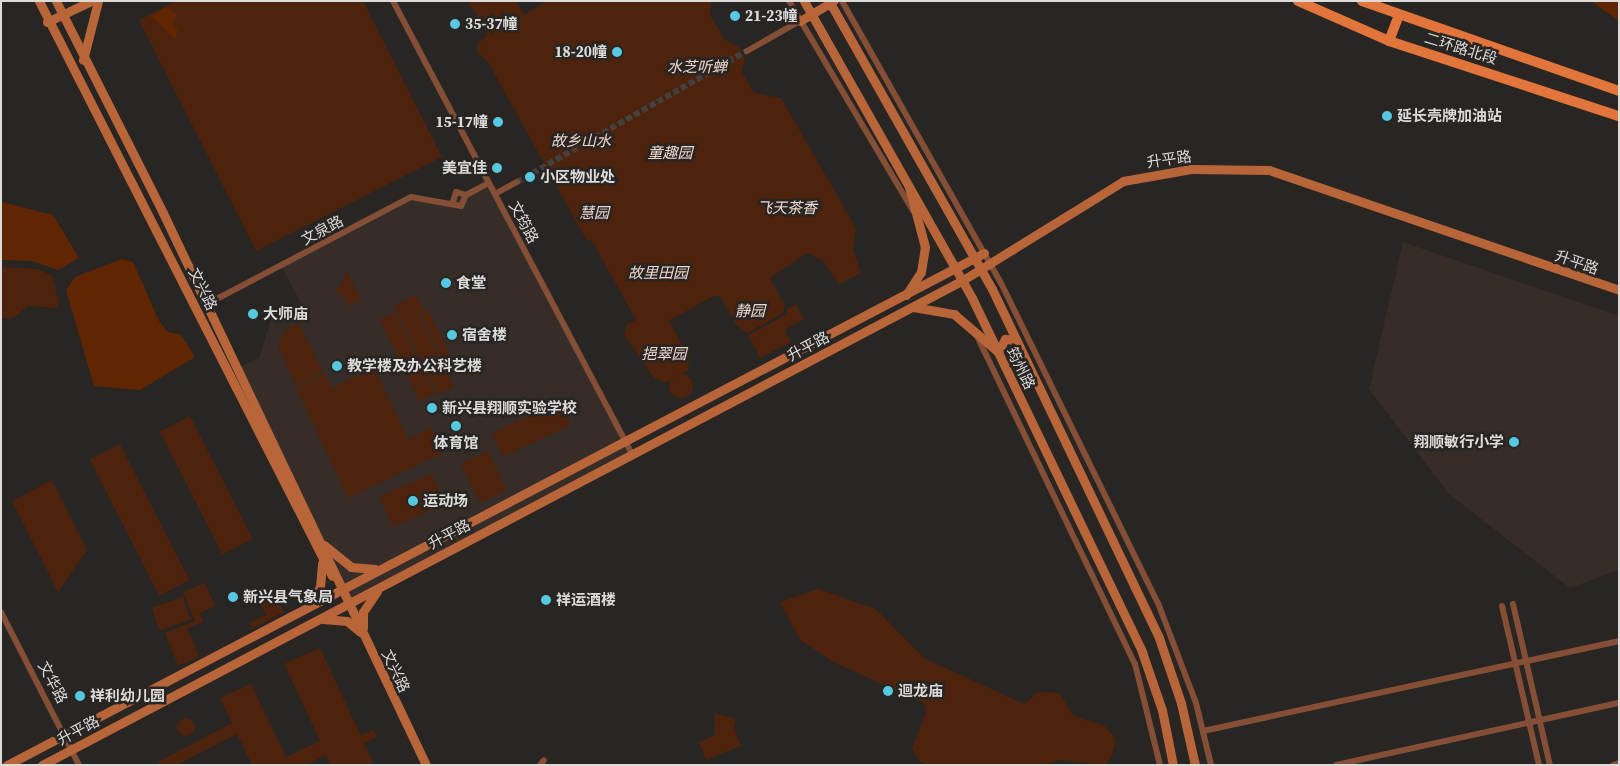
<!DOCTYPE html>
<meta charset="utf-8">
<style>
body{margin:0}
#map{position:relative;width:1620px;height:766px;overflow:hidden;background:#282523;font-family:"Source Serif 4","Noto Sans SC",serif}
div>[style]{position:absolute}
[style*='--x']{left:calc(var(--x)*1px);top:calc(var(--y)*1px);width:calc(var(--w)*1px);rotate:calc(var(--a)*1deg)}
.built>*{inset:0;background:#362d28}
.green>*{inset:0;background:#4d230d;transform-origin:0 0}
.round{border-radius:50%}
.water>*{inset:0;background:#602601}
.street-tunnel>*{height:6px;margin-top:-3px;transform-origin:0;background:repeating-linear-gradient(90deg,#43403e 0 6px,transparent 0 9px)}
.street>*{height:6px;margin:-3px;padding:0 3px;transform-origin:3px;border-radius:3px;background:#844f36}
.secondary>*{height:9px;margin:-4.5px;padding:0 4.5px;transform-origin:4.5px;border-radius:4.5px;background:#b9653a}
.primary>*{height:10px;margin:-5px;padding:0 5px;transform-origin:5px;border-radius:5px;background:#e2753b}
.dots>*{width:14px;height:14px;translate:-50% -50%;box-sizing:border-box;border:2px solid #282523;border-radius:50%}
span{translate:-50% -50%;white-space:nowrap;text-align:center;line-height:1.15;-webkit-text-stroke:5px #282523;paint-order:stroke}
.poi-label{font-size:15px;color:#dddbda;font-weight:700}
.left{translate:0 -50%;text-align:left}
.right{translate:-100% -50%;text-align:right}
.street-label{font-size:15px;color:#dddbda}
.park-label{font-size:15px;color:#f0d8ce;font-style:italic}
.frame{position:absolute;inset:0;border:2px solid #dddbda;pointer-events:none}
</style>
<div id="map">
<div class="built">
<div style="clip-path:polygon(489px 183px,632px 454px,349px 603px,237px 368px,259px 358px,271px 319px,301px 303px,281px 265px,411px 197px,453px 202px)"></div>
<div style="clip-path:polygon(1403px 242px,1619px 316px,1619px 570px,1570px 588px,1449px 494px,1369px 389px)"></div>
</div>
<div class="green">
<div style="clip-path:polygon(177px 1px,363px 1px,442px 157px,256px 251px,139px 20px)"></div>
<div style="clip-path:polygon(468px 1px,516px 1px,524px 15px,547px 1px,711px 1px,710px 15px,725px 40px,739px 47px,745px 59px,742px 72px,754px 93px,781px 98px,856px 228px,853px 249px,861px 273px,839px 284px,822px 260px,807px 253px,770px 278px,785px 305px,783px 313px,748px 333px,737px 326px,720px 296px,713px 296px,669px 321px,689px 358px,688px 370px,665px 383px,654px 378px,624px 334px,627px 324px,636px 320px,591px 239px,587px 241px,487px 60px,478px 53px,478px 43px,488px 35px)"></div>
<div style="clip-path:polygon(1px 267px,39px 269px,52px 276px,59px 303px,56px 308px,28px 306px,12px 319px,1px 318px)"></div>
<div style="clip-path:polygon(347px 272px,361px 300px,349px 306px,343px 295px,335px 294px)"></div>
<div style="clip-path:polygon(416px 295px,424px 311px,418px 314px,454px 387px,438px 395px,394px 306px)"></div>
<div style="clip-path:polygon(796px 304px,804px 319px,785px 330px,791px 342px,760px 358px,748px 335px,787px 314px,787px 309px)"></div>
<div style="left:428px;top:310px;width:59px;height:9px;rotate:64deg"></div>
<div style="left:395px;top:312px;width:91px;height:17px;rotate:64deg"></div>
<div style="clip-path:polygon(299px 323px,323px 373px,296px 386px,278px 347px,286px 329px)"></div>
<div style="clip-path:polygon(374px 368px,408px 439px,431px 428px,443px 453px,348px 498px,296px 388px,325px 374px,332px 388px)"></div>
<div class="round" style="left:669px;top:374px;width:24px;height:24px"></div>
<div style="left:559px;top:402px;width:26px;height:74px;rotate:65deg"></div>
<div style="left:190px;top:416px;width:138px;height:34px;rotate:63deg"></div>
<div style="left:120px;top:444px;width:153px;height:34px;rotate:63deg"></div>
<div style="left:488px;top:451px;width:43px;height:30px;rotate:64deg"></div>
<div style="left:432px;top:474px;width:33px;height:57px;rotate:67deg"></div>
<div style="clip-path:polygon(52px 480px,87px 550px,58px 592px,12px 501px)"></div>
<div style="clip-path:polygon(205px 583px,215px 606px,200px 613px,203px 622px,187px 628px,199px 657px,178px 666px,165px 633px,195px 621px,183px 592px)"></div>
<div style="clip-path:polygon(273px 589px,284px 612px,251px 629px,249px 623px,266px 615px,257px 597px)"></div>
<div style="clip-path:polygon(818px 589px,876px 609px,924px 658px,1024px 704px,1039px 692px,1059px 693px,1074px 716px,1105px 726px,1116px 740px,1112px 756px,1105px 765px,1056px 760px,1049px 765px,927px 765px,919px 761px,912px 748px,926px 713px,924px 703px,833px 662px,800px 640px,780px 602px)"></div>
<div style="left:183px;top:597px;width:24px;height:33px;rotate:71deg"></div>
<div style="clip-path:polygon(320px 648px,361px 736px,374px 730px,377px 737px,364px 743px,374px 765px,331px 765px,326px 755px,306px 765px,252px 765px,237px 734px,177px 765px,159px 765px,158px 762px,232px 723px,220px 698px,251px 684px,286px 757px,320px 741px,284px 664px)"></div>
<div style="clip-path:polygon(715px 713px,736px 719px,734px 727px,741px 746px,706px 760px,699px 742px,715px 735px)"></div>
<div class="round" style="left:177px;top:718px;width:18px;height:18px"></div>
</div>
<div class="water">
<div style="clip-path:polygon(1592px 1px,1619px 1px,1619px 21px,1598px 6px)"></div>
<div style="clip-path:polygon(166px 7px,177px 14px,172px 23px,178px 31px,175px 39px,151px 16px)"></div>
<div style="clip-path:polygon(2px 202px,53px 215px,79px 258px,58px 270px,32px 261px,1px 260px)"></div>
<div style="clip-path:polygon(122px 259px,133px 262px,159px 321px,168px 332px,181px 335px,195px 357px,140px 390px,94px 386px,66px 290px,75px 277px)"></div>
</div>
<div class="street-tunnel">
<div style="--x:517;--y:182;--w:265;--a:-29.7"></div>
</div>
<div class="street">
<div style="--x:393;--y:1;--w:512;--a:62.18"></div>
<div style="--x:789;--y:1;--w:244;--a:59.4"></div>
<div style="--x:842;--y:1;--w:324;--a:60.6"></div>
<div style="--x:1001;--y:283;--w:356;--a:63.9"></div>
<div style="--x:1158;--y:603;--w:107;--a:69.2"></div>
<div style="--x:1196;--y:703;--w:64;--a:76.4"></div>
<div style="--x:747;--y:51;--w:61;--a:-29.5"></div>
<div style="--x:495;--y:194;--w:25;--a:-29"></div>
<div style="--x:466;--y:195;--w:26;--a:-28"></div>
<div style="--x:207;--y:304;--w:230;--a:-27.7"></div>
<div style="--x:411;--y:197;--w:51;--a:10.2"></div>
<div style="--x:461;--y:206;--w:12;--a:-66"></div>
<div style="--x:466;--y:195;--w:10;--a:-163"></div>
<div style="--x:456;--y:192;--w:10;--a:107"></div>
<div style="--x:976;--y:334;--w:366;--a:64.3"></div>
<div style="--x:1135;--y:664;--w:104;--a:76.1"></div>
<div style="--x:1513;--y:604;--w:165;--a:77.1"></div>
<div style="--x:1502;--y:606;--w:163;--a:76.9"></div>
<div style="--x:1;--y:612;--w:172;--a:63"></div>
<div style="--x:1203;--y:731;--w:426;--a:-12.2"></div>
<div style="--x:540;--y:765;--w:6;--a:-51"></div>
<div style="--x:1336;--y:765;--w:290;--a:-12.4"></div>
<div style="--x:1613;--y:765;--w:6;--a:-18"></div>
</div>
<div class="secondary">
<div style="--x:39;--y:1;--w:645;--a:63"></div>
<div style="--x:56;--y:1;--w:237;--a:63.2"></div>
<div style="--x:163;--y:213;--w:611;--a:64.52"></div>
<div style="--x:804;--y:1;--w:341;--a:60.5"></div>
<div style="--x:972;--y:298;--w:393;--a:64.3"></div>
<div style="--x:1142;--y:652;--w:61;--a:71"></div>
<div style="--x:1162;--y:710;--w:56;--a:78.7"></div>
<div style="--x:829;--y:1;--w:331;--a:60.5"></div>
<div style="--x:992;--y:289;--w:387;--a:64.4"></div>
<div style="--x:1159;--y:638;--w:69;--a:71.3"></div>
<div style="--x:1181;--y:703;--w:64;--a:77.3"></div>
<div style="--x:800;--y:21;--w:39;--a:-31"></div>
<div style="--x:47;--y:22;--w:49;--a:-25.5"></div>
<div style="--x:83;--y:60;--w:61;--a:-75.7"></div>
<div style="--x:906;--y:295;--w:27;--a:-57"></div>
<div style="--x:921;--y:272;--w:25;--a:-81"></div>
<div style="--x:925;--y:247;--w:62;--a:-104.9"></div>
<div style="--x:913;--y:307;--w:42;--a:9.7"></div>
<div style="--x:954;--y:314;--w:58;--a:40.8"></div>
<div style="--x:998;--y:352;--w:15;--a:-62"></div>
<div style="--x:1005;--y:339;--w:11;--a:5"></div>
<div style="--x:324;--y:545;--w:35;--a:39"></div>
<div style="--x:351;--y:567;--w:24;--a:5"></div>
<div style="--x:309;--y:604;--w:20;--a:-57"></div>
<div style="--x:320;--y:587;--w:24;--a:-85"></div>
<div style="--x:323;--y:619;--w:24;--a:5"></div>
<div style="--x:347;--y:621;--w:17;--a:40"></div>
<div style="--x:363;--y:628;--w:16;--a:-90"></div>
<div style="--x:363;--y:612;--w:25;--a:-56"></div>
<div style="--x:7;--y:765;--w:1103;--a:-27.66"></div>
<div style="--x:42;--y:765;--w:1041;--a:-27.77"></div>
<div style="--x:963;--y:280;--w:188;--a:-31.7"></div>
<div style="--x:1123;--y:181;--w:69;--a:-10"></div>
<div style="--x:1191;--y:169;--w:78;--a:0.7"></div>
<div style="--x:1269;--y:170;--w:370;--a:18.9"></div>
</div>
<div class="primary">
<div style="--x:1298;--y:1;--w:99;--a:23.7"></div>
<div style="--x:1389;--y:41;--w:242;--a:18.1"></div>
<div style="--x:1362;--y:1;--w:272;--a:19.3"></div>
<div style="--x:1389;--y:41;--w:26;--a:-69"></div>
</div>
<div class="dots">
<div style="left:735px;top:16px;background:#56c9e0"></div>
<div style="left:455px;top:24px;background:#56c9e0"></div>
<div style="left:617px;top:52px;background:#56c9e0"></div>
<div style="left:1387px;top:116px;background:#56c9e0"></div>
<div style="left:498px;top:122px;background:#56c9e0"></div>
<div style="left:497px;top:168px;background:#56c9e0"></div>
<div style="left:530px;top:177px;background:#56c9e0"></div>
<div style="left:446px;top:283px;background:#56c9e0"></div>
<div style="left:253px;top:314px;background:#56c9e0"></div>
<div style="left:452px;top:335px;background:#56c9e0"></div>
<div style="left:337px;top:366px;background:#56c9e0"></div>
<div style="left:432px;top:408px;background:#56c9e0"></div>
<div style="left:456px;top:426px;background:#56c9e0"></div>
<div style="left:1514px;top:442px;background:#56c9e0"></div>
<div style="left:413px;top:501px;background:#56c9e0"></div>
<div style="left:233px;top:597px;background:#56c9e0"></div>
<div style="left:546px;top:600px;background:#56c9e0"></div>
<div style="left:888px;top:691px;background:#56c9e0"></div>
<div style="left:80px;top:696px;background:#56c9e0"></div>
</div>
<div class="poi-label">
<span class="left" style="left:745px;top:16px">21-23幢</span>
<span class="left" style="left:465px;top:24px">35-37幢</span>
<span class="right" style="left:607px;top:52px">18-20幢</span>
<span class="left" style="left:1397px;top:116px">延长壳牌加油站</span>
<span class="right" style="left:488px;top:122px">15-17幢</span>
<span class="right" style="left:487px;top:168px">美宜佳</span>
<span class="left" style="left:540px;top:177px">小区物业处</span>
<span class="left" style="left:456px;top:283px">食堂</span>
<span class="left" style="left:263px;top:314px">大师庙</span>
<span class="left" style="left:462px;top:335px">宿舍楼</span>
<span class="left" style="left:347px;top:366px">教学楼及办公科艺楼</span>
<span class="left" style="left:442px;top:408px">新兴县翔顺实验学校</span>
<span class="right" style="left:1504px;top:442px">翔顺敏行小学</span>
<span style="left:456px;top:443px">体育馆</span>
<span class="left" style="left:423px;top:501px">运动场</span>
<span class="left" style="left:243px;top:597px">新兴县气象局</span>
<span class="left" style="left:556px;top:600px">祥运酒楼</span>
<span class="left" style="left:898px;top:691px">迴龙庙</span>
<span class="left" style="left:90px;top:696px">祥利幼儿园</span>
</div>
<div class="street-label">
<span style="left:1461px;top:48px;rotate:17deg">二环路北段</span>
<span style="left:1169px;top:159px;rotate:-8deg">升平路</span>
<span style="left:524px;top:222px;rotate:62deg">文筠路</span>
<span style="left:322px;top:230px;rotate:-28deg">文泉路</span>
<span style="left:1577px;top:262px;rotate:19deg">升平路</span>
<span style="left:203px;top:289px;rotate:64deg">文兴路</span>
<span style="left:808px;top:346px;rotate:-28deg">升平路</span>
<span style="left:1021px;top:368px;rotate:64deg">筠州路</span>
<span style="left:449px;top:534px;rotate:-28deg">升平路</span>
<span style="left:396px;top:671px;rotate:65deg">文兴路</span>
<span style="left:53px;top:682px;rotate:62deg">文华路</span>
<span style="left:78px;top:730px;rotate:-28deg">升平路</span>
</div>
<div class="park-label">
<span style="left:697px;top:67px">水芝听蝉</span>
<span style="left:581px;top:141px">故乡山水</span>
<span style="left:670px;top:153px">童趣园</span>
<span style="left:787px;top:208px">飞天茶香</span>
<span style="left:594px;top:213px">慧园</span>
<span style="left:658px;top:273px">故里田园</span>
<span style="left:750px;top:311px">静园</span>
<span style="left:664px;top:354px">挹翠园</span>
</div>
<div class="frame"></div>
</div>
